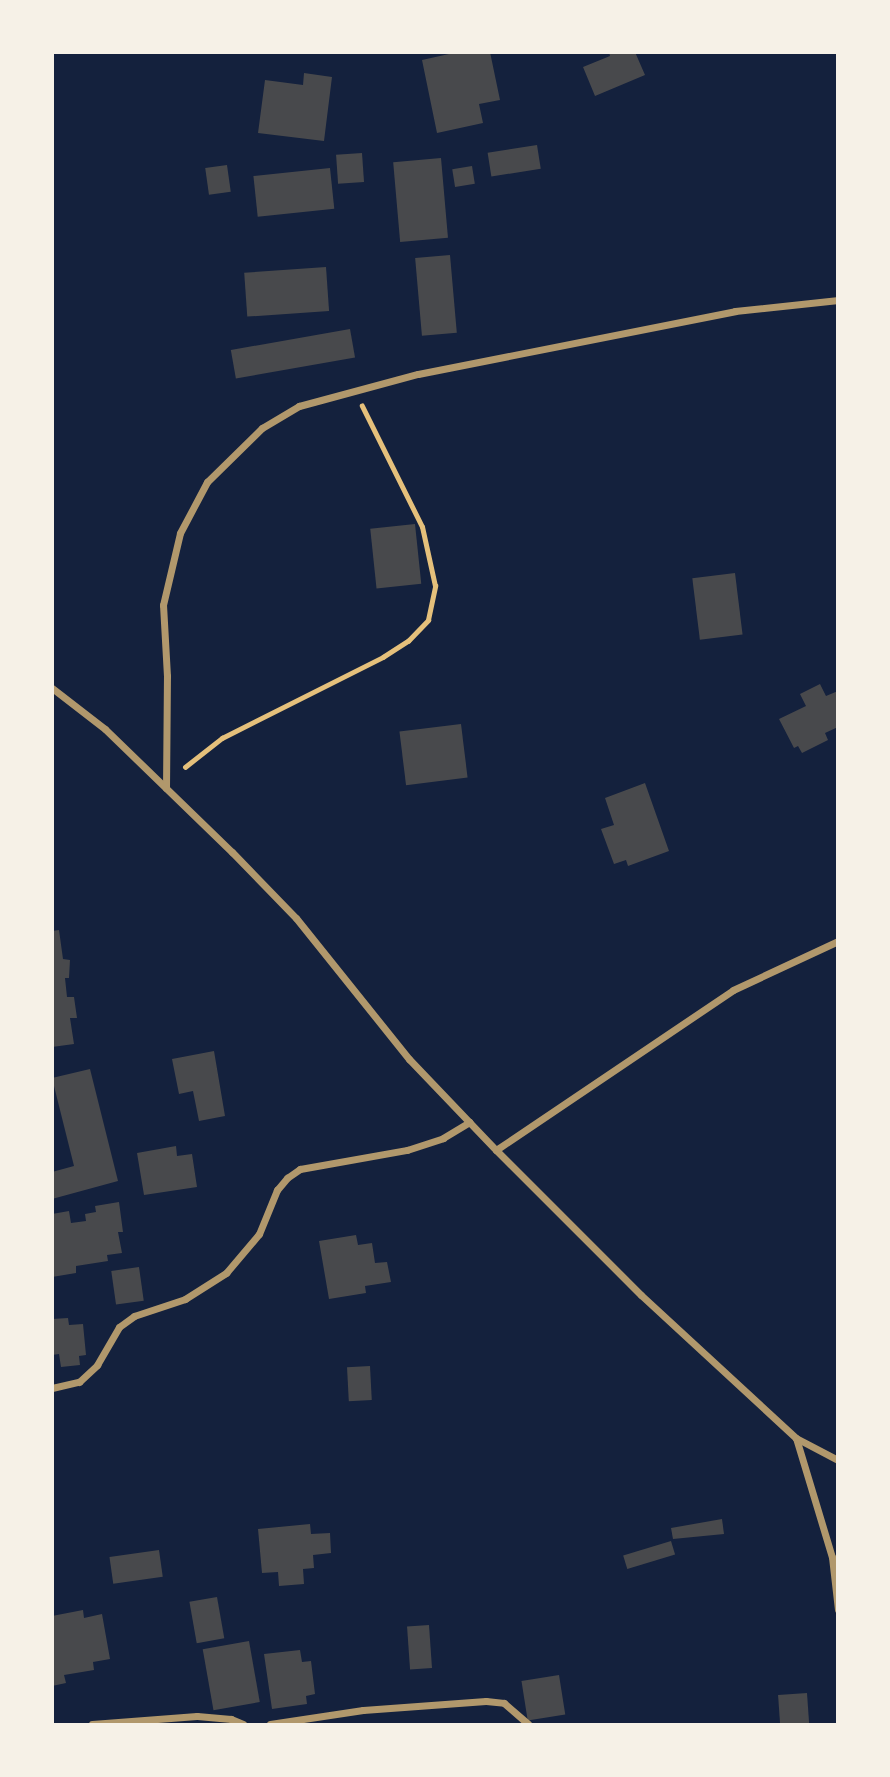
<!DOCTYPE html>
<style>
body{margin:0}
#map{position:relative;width:890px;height:1777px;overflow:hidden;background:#14213d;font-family:Merriweather,serif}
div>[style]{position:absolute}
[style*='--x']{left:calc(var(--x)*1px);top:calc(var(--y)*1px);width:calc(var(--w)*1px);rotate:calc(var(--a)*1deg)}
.building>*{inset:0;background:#48494c;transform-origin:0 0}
.path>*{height:4.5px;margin:-2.25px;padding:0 2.25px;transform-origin:2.25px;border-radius:2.25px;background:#e5c07b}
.minor>*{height:7px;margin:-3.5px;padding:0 3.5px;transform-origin:3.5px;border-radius:3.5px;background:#b1986c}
span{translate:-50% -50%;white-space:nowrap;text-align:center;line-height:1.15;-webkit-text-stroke:7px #f6f1e7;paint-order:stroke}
.frame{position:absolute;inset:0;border:54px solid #f6f1e7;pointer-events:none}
</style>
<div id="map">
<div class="building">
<div style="clip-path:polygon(458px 52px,490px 52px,500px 100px,479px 104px,483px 123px,437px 133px,422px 60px)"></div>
<div style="clip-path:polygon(609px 52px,635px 52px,645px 75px,595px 96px,583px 67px,610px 56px)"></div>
<div style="clip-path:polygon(304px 73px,332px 77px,324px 141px,258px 133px,265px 80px,303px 85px)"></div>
<div style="left:537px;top:145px;width:24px;height:50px;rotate:81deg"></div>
<div style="left:362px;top:153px;width:29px;height:26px;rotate:86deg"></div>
<div style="left:441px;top:158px;width:80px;height:48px;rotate:85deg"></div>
<div style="left:227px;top:165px;width:27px;height:22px;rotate:82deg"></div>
<div style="left:472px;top:166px;width:18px;height:20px;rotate:81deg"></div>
<div style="left:330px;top:168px;width:41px;height:77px;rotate:84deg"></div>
<div style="left:450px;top:255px;width:78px;height:35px;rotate:85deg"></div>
<div style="left:326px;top:267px;width:44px;height:82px;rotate:86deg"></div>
<div style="left:350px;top:329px;width:29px;height:121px;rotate:80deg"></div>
<div style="left:415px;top:524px;width:60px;height:45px;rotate:84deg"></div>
<div style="left:735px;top:573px;width:62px;height:43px;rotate:83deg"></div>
<div style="clip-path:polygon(820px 684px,826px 696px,838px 691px,838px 727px,825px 733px,828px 740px,802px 753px,798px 746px,794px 748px,779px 719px,806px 706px,800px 694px)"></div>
<div style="left:461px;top:724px;width:54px;height:62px;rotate:83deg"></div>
<div style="clip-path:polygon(645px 783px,669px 851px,628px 866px,626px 860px,614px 864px,601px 829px,614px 825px,605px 798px)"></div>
<div style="clip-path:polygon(59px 930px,63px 959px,70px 960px,69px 978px,65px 978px,67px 997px,74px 997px,77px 1018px,70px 1018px,74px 1044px,52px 1047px,52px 931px)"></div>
<div style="clip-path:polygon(214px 1051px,225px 1116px,199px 1121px,193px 1091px,179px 1094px,172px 1059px)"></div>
<div style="clip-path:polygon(90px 1069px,118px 1181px,52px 1199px,52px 1172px,74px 1166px,52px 1078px)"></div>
<div style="clip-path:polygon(176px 1146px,177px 1156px,192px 1154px,197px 1187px,144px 1195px,137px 1153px)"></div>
<div style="clip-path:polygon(119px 1202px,123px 1232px,118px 1232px,122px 1253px,107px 1255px,108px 1261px,76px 1266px,76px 1273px,52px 1277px,52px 1214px,69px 1211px,71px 1223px,86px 1221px,85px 1214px,96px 1212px,95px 1206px)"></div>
<div style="clip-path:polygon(356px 1235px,358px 1245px,372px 1243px,375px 1263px,387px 1262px,391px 1282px,365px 1286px,366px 1293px,329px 1299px,319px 1241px)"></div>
<div style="left:139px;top:1267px;width:34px;height:28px;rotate:82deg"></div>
<div style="clip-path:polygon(68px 1318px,69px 1325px,83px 1324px,86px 1355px,79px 1356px,80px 1365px,61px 1367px,59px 1354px,52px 1355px,52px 1319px)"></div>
<div style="left:370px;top:1366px;width:34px;height:23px;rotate:87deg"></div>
<div style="clip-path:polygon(722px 1519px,724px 1534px,673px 1539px,671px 1528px)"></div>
<div style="clip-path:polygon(310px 1524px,311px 1534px,330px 1533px,331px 1553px,313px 1555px,314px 1568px,303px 1569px,304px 1584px,279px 1586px,278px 1572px,262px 1573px,258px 1529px)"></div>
<div style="left:671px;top:1541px;width:14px;height:50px;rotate:73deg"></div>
<div style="left:159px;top:1550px;width:27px;height:50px;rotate:82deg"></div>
<div style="left:217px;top:1597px;width:42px;height:28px;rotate:80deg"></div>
<div style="clip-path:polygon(83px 1610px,84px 1618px,102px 1614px,110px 1659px,93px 1662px,94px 1670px,64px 1675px,66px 1683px,52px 1686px,52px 1616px)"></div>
<div style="left:429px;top:1625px;width:43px;height:22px;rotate:86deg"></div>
<div style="left:249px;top:1641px;width:62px;height:47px;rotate:80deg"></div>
<div style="clip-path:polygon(300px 1650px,302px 1662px,311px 1661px,315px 1694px,306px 1696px,307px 1704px,272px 1709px,264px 1654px)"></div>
<div style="left:559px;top:1675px;width:40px;height:38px;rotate:81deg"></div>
<div style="left:807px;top:1693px;width:31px;height:29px;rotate:86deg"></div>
</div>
<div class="path">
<div style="--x:185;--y:767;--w:47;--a:-38.1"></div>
<div style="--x:222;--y:738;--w:180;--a:-26.7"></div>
<div style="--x:383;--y:657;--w:30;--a:-33"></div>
<div style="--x:408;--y:641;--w:29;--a:-46"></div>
<div style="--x:428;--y:620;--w:35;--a:-78"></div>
<div style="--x:435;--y:586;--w:60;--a:-102.4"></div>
<div style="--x:422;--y:527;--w:135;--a:-116.4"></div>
</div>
<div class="minor">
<div style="--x:52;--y:688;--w:67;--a:37.7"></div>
<div style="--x:105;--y:729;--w:177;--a:44.1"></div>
<div style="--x:232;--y:852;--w:92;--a:45.9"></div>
<div style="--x:296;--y:918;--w:181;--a:51.3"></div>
<div style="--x:409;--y:1059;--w:126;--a:46.3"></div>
<div style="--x:496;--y:1150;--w:205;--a:45"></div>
<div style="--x:641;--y:1295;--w:211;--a:42.7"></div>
<div style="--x:796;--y:1438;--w:124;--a:73.2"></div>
<div style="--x:832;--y:1557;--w:53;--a:83.5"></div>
<div style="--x:166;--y:788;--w:112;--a:-89.5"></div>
<div style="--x:167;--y:676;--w:71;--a:-93.2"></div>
<div style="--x:163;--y:605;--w:74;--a:-76.7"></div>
<div style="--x:180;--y:533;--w:58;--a:-62.1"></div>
<div style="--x:207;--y:482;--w:77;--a:-44.5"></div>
<div style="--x:262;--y:428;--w:43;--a:-30.7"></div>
<div style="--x:299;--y:406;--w:123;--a:-15.1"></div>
<div style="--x:418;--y:374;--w:323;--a:-11.2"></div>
<div style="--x:735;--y:311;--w:104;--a:-6.1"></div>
<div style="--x:496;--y:1150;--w:286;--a:-34"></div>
<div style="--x:733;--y:990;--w:116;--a:-25"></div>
<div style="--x:52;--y:1388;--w:28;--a:-13"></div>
<div style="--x:79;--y:1382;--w:25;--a:-43"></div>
<div style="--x:97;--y:1365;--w:44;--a:-59.9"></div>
<div style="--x:119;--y:1327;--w:19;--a:-36"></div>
<div style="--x:134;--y:1316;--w:54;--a:-18.4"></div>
<div style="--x:185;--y:1299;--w:49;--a:-32.4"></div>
<div style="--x:226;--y:1273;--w:51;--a:-49.8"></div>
<div style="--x:259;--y:1234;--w:48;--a:-67.8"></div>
<div style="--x:277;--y:1190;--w:16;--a:-50"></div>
<div style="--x:287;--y:1178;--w:16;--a:-35"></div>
<div style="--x:300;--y:1169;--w:109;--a:-10.1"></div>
<div style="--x:407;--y:1150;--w:38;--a:-18"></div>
<div style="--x:443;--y:1138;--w:31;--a:-31"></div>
<div style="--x:796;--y:1438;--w:47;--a:27.6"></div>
<div style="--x:92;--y:1724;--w:105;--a:-4.4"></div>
<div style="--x:197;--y:1716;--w:34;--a:5"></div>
<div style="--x:231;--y:1719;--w:13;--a:23"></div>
<div style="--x:270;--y:1724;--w:94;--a:-8.6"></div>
<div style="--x:363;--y:1710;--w:123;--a:-4.2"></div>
<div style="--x:486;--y:1701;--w:18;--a:6"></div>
<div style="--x:504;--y:1703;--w:32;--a:41"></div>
</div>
<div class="frame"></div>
</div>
